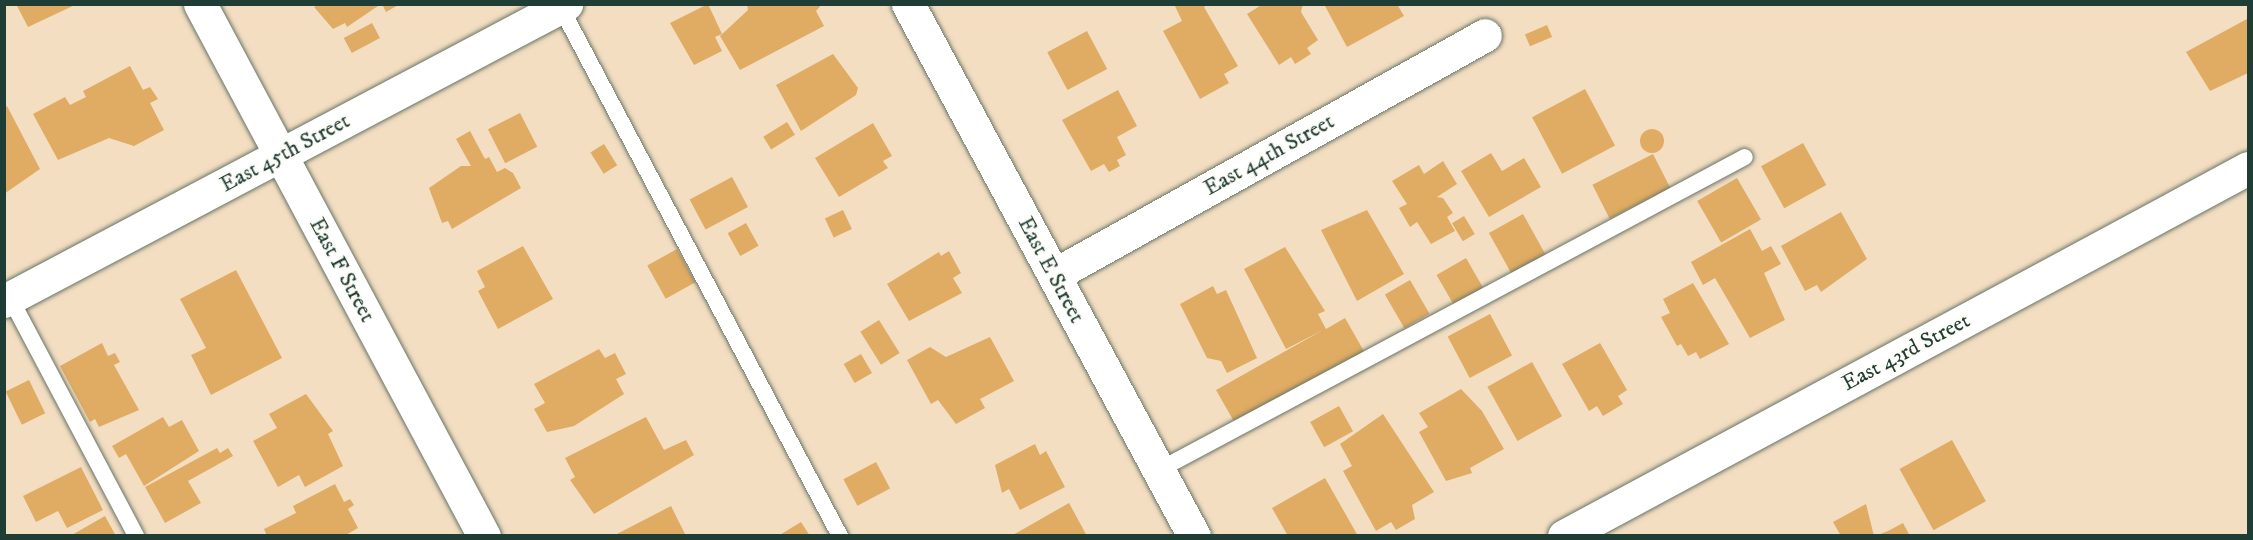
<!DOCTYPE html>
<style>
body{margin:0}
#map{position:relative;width:2253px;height:540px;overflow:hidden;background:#f3dec2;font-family:"IM FELL DW Pica",serif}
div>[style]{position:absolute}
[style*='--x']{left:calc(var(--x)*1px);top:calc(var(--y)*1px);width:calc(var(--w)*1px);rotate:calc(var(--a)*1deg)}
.building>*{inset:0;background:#e0ac64;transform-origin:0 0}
.round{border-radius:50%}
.roads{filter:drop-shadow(0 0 2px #697566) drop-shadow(0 0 2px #697566)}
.service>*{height:16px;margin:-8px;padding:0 8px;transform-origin:8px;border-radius:8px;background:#fff}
.minor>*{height:33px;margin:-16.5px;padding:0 16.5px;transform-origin:16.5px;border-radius:16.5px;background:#fff}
.tertiary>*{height:33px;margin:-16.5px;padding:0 16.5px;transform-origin:16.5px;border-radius:16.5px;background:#fff}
span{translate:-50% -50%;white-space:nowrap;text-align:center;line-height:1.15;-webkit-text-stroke:4.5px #fdfcf7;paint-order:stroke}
.street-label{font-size:22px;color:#1f3d34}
.frame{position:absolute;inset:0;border:6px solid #1f3d34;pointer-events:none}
</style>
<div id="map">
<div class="building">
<div style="clip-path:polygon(16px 4px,77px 4px,28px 27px)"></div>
<div style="clip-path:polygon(320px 4px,381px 4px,347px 27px,345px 23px,333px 29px,314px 7px)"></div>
<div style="clip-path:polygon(382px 4px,400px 4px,386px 12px)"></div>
<div style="clip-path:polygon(708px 4px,722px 34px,715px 37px,722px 51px,694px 65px,670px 23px)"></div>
<div style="clip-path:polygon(747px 4px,822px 4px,816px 11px,824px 26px,740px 70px,720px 36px,748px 10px)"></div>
<div style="clip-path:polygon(1174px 4px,1208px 4px,1204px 7px,1238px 66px,1224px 74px,1229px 83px,1200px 99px,1163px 31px,1182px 21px)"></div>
<div style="clip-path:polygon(1263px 4px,1303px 4px,1301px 12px,1318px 40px,1307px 48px,1311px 54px,1295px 64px,1291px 57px,1279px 65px,1247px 14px)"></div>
<div style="clip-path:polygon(1324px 4px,1397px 4px,1404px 16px,1347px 47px)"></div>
<div style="clip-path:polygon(2247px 19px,2248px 73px,2210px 91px,2186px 52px)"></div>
<div style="left:372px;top:23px;width:17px;height:32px;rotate:62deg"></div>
<div style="left:1547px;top:25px;width:13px;height:24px;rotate:67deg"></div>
<div style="left:1087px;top:31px;width:43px;height:45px;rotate:62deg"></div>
<div style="clip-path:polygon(833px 54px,858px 88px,856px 95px,801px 131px,776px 85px)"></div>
<div style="clip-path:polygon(130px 66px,143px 90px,150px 87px,158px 99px,150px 103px,164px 130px,134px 146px,109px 138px,58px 160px,33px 114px,65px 97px,70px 105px,86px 97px,83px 91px)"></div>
<div style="left:1585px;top:89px;width:64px;height:60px;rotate:62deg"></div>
<div style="clip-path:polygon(1118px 90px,1137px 126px,1117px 137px,1126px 155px,1117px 160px,1120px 166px,1109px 172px,1104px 164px,1091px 171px,1062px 120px)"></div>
<div style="clip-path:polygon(7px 106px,40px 169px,4px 194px,4px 107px)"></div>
<div style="left:520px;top:113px;width:38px;height:36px;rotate:63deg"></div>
<div style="left:787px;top:122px;width:15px;height:28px;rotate:58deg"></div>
<div style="clip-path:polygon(873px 123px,892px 156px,883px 161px,888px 168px,839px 197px,815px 158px)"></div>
<div class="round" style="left:1640px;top:129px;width:24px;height:24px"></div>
<div style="clip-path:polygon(470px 131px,485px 159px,489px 157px,497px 172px,505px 168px,513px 173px,521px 188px,452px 229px,448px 221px,442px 223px,429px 188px,461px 166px,471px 166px,456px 139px)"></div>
<div style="left:1803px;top:143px;width:48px;height:48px;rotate:61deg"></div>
<div style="left:604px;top:144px;width:25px;height:16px;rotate:58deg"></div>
<div style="clip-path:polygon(1491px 153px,1502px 171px,1524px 158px,1541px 187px,1489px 217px,1461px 171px)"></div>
<div style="left:1653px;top:154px;width:38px;height:68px;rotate:63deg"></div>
<div style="clip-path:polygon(1443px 161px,1457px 184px,1437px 197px,1443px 198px,1453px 213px,1447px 217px,1455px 231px,1431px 244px,1417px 222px,1410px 227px,1399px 208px,1407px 204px,1392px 181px,1419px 165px,1424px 174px)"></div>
<div style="left:732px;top:177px;width:34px;height:48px;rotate:62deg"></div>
<div style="left:1737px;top:178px;width:48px;height:46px;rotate:60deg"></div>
<div style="left:843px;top:210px;width:21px;height:20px;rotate:65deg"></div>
<div style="clip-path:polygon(1367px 210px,1404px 274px,1357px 301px,1321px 230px)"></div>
<div style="clip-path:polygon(1841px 212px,1867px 259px,1821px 292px,1817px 285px,1805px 291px,1781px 246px)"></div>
<div style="left:1523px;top:214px;width:47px;height:39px;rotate:61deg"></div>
<div style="left:1464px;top:216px;width:21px;height:14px;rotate:59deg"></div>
<div style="left:746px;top:223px;width:26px;height:21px;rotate:61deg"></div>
<div style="clip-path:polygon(1750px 229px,1762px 251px,1771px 246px,1781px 264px,1764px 273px,1785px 320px,1750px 338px,1715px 278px,1703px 285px,1691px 262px)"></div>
<div style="clip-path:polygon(523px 246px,553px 299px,498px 329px,478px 291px,485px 287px,477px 271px)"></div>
<div style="clip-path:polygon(1285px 247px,1325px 311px,1318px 314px,1326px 329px,1345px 318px,1365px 353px,1236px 425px,1216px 390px,1323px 330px,1286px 349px,1244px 269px)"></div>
<div style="left:677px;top:249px;width:38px;height:34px;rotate:61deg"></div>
<div style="clip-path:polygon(949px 251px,961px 273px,953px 278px,962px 293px,909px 321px,887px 284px,939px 252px,941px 256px)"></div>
<div style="left:1466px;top:258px;width:34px;height:34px;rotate:60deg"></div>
<div style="clip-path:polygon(236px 270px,282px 358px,211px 395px,191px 355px,206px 348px,180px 299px)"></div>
<div style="left:1410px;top:280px;width:39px;height:29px;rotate:60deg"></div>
<div style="clip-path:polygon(1693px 283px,1729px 344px,1700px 359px,1696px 352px,1688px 356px,1681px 344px,1677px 346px,1661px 317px,1670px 313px,1663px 299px)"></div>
<div style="clip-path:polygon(1213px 286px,1217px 294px,1226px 290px,1257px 358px,1227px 373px,1221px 361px,1207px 358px,1180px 304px)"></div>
<div style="left:1490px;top:314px;width:47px;height:48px;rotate:62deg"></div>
<div style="left:879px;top:320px;width:39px;height:22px;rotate:58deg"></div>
<div style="clip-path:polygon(990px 337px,1014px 381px,980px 399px,985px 408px,956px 424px,938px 400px,931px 404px,907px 360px,930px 347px,946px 357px)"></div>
<div style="clip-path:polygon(102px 343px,108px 356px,115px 353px,120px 362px,114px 365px,139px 410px,99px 427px,95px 419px,90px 422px,60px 366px)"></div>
<div style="clip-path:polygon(1600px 343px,1627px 390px,1618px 396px,1623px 404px,1603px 416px,1597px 406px,1589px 411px,1562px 364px)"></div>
<div style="clip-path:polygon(599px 349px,605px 358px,615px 353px,626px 374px,616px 379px,624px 394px,574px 426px,547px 432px,534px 409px,545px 403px,534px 384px)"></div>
<div style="left:861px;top:354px;width:22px;height:20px;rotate:60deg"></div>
<div style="left:1532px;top:362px;width:62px;height:51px;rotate:61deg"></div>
<div style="left:29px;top:380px;width:37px;height:26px;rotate:64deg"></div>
<div style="clip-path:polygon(1461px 389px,1482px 411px,1504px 449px,1470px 468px,1472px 473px,1446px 481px,1419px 432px,1428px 427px,1419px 413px)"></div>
<div style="clip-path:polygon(306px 394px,333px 431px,328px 434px,343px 466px,305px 487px,299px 475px,278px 487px,253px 441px,277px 428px,269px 414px)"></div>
<div style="left:1339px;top:406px;width:29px;height:33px;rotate:61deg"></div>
<div style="clip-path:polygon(1383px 414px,1434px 492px,1412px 505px,1415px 519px,1396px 530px,1391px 522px,1376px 531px,1343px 471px,1352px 466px,1340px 444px)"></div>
<div style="clip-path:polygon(163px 417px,169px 427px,182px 420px,199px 451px,144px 486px,126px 454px,119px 458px,112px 446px)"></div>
<div style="clip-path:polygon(646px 417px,664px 450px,686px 440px,694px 455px,594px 514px,570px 480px,575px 477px,565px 458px)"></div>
<div style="left:1952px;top:440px;width:70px;height:60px;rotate:61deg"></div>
<div style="clip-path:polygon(1035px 444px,1040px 455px,1046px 451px,1065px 487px,1020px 510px,1009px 489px,1002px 493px,995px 465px)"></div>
<div style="clip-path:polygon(217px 448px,220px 453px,228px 448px,233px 456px,188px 481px,201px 503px,165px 523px,145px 487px)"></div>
<div style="left:876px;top:462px;width:30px;height:37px;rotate:62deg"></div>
<div style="clip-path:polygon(81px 467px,103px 510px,67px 528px,58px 511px,36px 522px,23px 496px)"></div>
<div style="clip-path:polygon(1325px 478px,1358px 536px,1288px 536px,1272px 508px)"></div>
<div style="clip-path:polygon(335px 484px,344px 502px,350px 499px,354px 505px,348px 509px,358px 528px,344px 536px,267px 536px,264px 529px,296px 513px,293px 506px)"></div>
<div style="clip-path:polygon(1069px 503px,1087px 536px,1011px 536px)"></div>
<div style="clip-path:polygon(1866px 504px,1874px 536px,1841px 536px,1833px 522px)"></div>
<div style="clip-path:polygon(671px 506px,686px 536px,613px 536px)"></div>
<div style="clip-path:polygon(105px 516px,116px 536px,70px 536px)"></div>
<div style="clip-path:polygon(801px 522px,810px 536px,778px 536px)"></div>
<div style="clip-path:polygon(1903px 523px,1910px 536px,1875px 536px,1888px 531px)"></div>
</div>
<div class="roads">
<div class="service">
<div style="--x:559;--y:4;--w:602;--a:62.16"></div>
<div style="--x:7;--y:292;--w:276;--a:62.1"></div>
<div style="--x:1159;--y:470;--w:664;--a:-28.11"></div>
</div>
<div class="minor">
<div style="--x:200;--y:4;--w:603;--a:61.91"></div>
<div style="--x:908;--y:4;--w:604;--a:61.74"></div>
<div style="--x:1054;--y:275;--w:493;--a:-29.1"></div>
<div style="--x:4;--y:301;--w:636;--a:-27.86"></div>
</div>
<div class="tertiary">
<div style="--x:1564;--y:536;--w:777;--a:-28.28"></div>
</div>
</div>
<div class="street-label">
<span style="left:285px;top:153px;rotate:-28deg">East 45th Street</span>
<span style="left:1269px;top:155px;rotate:-29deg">East 44th Street</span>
<span style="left:342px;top:270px;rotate:62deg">East F Street</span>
<span style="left:1051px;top:270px;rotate:62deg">East E Street</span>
<span style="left:1906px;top:352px;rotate:-28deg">East 43rd Street</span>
</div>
<div class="frame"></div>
</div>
